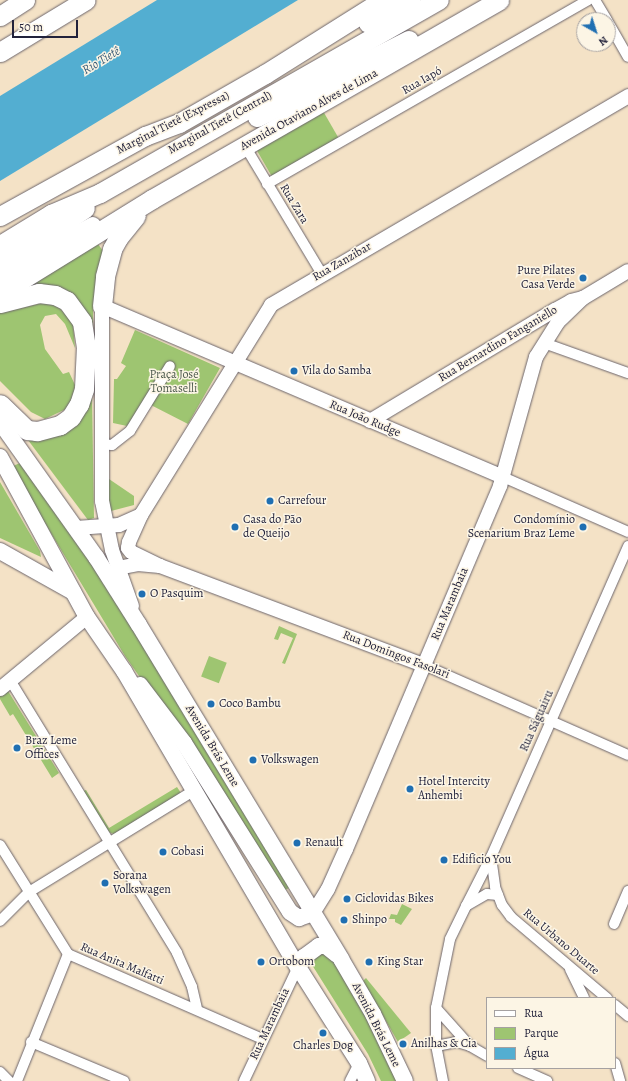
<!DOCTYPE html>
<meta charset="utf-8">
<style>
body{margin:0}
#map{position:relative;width:628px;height:1081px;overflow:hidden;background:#f4e2c6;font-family:Alegreya,serif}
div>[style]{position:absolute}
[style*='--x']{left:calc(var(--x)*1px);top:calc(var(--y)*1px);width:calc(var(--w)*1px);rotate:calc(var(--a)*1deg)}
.green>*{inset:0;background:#9ec571;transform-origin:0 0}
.water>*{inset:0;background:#53aed1}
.roads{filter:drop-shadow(0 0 1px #6c656c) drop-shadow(0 0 1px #6c656c)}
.street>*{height:10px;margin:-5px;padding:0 5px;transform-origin:5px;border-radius:5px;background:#fff}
.secondary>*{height:14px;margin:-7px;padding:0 7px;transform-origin:7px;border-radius:7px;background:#fff}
.primary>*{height:16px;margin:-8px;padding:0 8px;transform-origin:8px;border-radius:8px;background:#fff}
.highway>*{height:19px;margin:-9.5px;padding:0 9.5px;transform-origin:9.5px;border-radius:9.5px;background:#fff}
.dots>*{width:11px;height:11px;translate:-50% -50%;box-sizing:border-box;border:2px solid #fcf5e5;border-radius:50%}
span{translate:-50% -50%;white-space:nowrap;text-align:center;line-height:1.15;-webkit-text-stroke:3px #fcf5e5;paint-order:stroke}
.street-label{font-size:12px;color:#22223b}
.poi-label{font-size:12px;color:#22223b}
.right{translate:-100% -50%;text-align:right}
.left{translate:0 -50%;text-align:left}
.park-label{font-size:12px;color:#4d5b4e}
.water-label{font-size:13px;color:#365a77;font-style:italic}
.legend{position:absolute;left:486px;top:997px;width:130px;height:72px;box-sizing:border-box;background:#fcf5e5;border:1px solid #a5a1a1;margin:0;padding:5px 7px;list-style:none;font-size:12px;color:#22223b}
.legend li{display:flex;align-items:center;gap:8px;height:20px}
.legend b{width:20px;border:1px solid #a5a1a1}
.north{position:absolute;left:576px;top:12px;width:40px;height:40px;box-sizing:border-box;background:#fcf5e5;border:1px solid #a5a1a1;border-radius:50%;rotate:141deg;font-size:11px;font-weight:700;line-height:16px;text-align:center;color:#22223b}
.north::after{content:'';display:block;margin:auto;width:14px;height:18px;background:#1f6fb2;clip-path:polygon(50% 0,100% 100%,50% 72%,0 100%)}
.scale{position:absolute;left:12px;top:20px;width:66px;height:18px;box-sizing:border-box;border:2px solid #22223b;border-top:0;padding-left:5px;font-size:12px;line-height:14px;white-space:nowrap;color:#22223b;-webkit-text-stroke:3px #fcf5e5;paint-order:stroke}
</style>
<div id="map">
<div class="green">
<div style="left:323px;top:111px;width:34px;height:77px;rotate:60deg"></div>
<div style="clip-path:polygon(91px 244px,98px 244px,103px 251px,93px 306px,93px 330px,82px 309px,12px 291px)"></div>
<div style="clip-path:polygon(46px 302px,58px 306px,73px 323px,75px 348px,65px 324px,56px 314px,45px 316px,40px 325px,45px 349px,63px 374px,69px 372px,75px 385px,73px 398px,66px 409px,45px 419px,31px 412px,0 381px,0 313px)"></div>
<div style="clip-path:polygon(135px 330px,220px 368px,188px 424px,145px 402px,127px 426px,113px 423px,114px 379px,117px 379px,126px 366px,121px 363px)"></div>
<div style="clip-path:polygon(89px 397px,92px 397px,94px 518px,88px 520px,28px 440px,30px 435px)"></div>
<div style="clip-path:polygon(22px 462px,132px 624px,291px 887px,283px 891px,219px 805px,213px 807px,186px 762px,181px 736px,125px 656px,11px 467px)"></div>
<div style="clip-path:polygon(109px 479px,134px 496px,134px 505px,111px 511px,105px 487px)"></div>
<div style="clip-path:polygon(0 482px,40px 551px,41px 557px,0 538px)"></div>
<div style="clip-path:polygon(279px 626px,297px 634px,285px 664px,282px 663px,293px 638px,281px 633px,278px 640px,274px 639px)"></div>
<div style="left:209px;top:656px;width:19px;height:22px;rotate:21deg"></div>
<div style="clip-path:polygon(8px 691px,59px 773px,52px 778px,13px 714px,10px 716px,0 699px,0 694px)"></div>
<div style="clip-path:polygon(177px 787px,181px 793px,114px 834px,108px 832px,83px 791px,86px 790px,109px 828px)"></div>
<div style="clip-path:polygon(402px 904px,412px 909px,401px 925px,395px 922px,395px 919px,389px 919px,391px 914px,397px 915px)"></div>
<div style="clip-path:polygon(322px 939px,363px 1011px,400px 1081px,381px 1081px,368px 1054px,302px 949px)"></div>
<div style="clip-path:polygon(366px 978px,411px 1033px,398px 1042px,363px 981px)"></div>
</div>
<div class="water">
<div style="clip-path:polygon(157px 0,298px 0,0 181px,0 96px)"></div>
</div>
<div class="roads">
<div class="street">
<div style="--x:595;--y:0;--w:23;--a:59"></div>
<div style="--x:608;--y:22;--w:40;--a:60.3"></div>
<div style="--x:245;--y:146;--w:149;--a:59"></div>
<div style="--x:267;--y:184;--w:370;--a:-29.8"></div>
<div style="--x:544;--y:343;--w:89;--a:19.7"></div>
<div style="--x:101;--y:444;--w:11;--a:5"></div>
<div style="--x:112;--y:445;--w:23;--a:-38"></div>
<div style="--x:130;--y:431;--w:76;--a:-58.4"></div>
<div style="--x:503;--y:477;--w:137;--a:23.7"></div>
<div style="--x:424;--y:665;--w:223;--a:23.8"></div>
<div style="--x:10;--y:680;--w:320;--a:58.5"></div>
<div style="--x:177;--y:953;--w:37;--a:66"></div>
<div style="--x:192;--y:987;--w:23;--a:77"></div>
<div style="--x:0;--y:845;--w:128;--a:58"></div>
<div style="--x:68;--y:954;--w:213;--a:23.6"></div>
<div style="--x:491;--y:857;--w:30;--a:82"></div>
<div style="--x:495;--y:887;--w:19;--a:69"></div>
<div style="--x:502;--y:905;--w:15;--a:53"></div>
<div style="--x:511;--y:917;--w:126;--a:40.2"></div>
<div style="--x:466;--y:906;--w:55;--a:-63"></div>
<div style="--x:491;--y:857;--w:340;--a:-66.2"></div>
<div style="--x:0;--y:921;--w:41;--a:-45"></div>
<div style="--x:29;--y:892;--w:193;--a:-31.6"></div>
<div style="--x:614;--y:924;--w:36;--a:-67"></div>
<div style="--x:570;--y:969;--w:32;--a:64"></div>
<div style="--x:615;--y:1005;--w:17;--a:40"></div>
<div style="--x:436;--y:1008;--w:51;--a:48.2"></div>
<div style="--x:470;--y:1046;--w:20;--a:30"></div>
<div style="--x:31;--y:1042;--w:101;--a:22.8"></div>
<div style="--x:436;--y:1046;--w:21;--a:-11"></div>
<div style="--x:457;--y:1042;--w:14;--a:17"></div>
<div style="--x:615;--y:1063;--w:19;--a:74"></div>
<div style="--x:518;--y:1068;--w:32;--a:24"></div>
<div style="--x:0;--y:1072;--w:13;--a:45"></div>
<div style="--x:17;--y:1081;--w:137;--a:-68.1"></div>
<div style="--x:244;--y:1081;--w:126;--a:-64.7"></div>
<div style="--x:350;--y:1081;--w:20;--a:-63"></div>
<div style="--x:443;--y:1081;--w:36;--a:-101"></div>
<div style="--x:436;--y:1046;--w:38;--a:-90"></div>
<div style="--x:436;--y:1008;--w:70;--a:-78.5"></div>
<div style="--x:450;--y:939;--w:37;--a:-64"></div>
<div style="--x:466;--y:906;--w:24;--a:-30"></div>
<div style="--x:487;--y:894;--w:11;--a:5"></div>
</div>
<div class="secondary">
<div style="--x:370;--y:421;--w:216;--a:-31"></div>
<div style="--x:555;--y:310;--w:18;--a:-29"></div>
<div style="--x:571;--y:301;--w:12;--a:-14"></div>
<div style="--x:583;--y:298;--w:52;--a:-31"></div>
<div style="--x:76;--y:528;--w:43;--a:-4"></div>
<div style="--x:119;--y:525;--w:24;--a:-24"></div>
<div style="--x:160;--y:566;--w:32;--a:-154"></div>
<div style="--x:131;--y:552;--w:5;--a:-127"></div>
<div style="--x:128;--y:548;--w:6;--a:-81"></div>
<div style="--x:129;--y:542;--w:30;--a:-66"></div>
<div style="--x:141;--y:515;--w:247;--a:-58.2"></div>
<div style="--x:271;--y:305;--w:414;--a:-30.3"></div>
<div style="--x:118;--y:568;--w:20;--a:-11"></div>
<div style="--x:138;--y:564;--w:22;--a:5"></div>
<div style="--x:160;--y:566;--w:282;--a:20.6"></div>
<div style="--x:132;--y:606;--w:59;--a:-109.7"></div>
<div style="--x:112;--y:550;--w:50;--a:-101.5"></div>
<div style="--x:102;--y:501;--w:195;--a:-90"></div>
<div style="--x:102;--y:306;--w:436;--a:23.1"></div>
<div style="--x:0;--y:689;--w:113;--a:-39.6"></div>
<div style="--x:313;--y:913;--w:28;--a:-58"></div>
<div style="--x:328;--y:889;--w:44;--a:-65.8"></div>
<div style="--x:346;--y:849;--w:394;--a:-67"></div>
<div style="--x:500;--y:486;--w:134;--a:-74.4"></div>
<div style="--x:536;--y:357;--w:41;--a:-57.8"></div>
<div style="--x:558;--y:322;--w:35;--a:-44"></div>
</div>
<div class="primary">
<div style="--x:0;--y:276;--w:106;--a:-28.7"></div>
<div style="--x:0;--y:422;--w:166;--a:54.6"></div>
<div style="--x:96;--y:557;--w:80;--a:57.7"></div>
<div style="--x:139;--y:625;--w:390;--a:58.8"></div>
<div style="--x:341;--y:959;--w:64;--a:59.8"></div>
<div style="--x:373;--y:1014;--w:74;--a:64.5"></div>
<div style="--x:0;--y:457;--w:182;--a:61.5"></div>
<div style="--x:87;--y:617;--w:65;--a:55.6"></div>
<div style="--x:124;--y:671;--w:343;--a:59.6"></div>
<div style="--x:298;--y:967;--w:114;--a:57.6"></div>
<div style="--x:359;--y:1063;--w:20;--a:66"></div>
<div style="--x:0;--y:551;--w:84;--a:29.3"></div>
<div style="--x:140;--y:685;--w:73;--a:52.8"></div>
<div style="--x:184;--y:743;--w:199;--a:57.9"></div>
<div style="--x:290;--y:912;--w:11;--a:34"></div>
<div style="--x:299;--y:918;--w:15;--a:-20"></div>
<div style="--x:298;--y:967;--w:12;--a:-59"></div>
<div style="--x:304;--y:957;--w:19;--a:-36"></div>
<div style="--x:319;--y:946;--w:7;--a:0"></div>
<div style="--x:326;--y:946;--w:14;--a:39"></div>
</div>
<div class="highway">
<div style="--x:0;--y:16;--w:30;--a:-33"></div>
<div style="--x:368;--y:23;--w:48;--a:-28.7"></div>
<div style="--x:0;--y:52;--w:100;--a:-31.2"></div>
<div style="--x:257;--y:117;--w:170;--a:-26.9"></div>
<div style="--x:0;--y:216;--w:166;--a:-28.9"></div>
<div style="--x:145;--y:136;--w:36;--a:-21"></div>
<div style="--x:179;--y:123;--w:99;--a:-29.7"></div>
<div style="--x:265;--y:74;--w:139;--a:-32.1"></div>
<div style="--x:0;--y:245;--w:60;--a:-31.3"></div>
<div style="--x:51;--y:214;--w:53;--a:-23.2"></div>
<div style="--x:100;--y:193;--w:390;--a:-29.7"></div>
<div style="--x:0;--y:265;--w:102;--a:-33.8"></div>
<div style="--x:0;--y:293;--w:179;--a:-31.7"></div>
<div style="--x:152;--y:199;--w:400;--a:-29.8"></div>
<div style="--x:0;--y:303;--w:40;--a:-14.4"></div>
<div style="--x:39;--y:293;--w:16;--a:7"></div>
<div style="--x:55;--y:295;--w:13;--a:27"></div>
<div style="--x:67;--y:301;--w:26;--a:54"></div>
<div style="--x:82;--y:322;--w:24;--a:81"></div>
<div style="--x:86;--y:346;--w:43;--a:92.7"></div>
<div style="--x:84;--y:389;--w:16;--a:108"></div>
<div style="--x:79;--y:404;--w:15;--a:122"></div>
<div style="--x:71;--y:417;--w:14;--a:144"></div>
<div style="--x:60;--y:425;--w:24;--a:165"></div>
<div style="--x:37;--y:431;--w:10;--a:-174"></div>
<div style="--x:27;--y:430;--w:37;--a:-136"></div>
<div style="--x:102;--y:306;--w:30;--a:-84"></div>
<div style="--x:105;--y:276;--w:28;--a:-75"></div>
<div style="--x:112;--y:249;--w:13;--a:-61"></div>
<div style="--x:118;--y:238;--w:28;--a:-51"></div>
</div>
</div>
<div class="dots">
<div style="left:583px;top:278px;background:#1f6fb2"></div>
<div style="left:294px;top:371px;background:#1f6fb2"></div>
<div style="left:270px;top:501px;background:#1f6fb2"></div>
<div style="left:235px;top:527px;background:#1f6fb2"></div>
<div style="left:583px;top:527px;background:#1f6fb2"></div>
<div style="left:142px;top:594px;background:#1f6fb2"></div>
<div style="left:211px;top:704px;background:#1f6fb2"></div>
<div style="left:17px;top:748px;background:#1f6fb2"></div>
<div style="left:253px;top:760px;background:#1f6fb2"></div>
<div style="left:410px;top:789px;background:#1f6fb2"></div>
<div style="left:297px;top:843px;background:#1f6fb2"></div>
<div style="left:163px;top:852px;background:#1f6fb2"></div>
<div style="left:444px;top:860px;background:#1f6fb2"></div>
<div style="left:105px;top:883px;background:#1f6fb2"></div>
<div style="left:347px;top:899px;background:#1f6fb2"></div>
<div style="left:344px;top:920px;background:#1f6fb2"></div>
<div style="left:261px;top:962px;background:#1f6fb2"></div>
<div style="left:369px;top:962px;background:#1f6fb2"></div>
<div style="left:323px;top:1033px;background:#1f6fb2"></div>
<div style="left:403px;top:1044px;background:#1f6fb2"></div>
</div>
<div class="street-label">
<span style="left:422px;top:81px;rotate:-30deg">Rua Iapó</span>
<span style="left:309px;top:110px;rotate:-29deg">Avenida Otaviano Alves de Lima</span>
<span style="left:173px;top:123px;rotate:-27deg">Marginal Tietê (Expressa)</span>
<span style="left:220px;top:123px;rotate:-29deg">Marginal Tietê (Central)</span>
<span style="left:294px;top:204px;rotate:59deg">Rua Zara</span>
<span style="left:342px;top:262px;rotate:-30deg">Rua Zanzibar</span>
<span style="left:498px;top:344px;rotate:-31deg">Rua Bernardino Fanganiello</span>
<span style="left:365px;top:419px;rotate:23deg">Rua João Rudge</span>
<span style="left:450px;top:604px;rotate:-67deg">Rua Marambaia</span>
<span style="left:396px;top:655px;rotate:21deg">Rua Domingos Fasolari</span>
<span style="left:537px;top:721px;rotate:-66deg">Rua Ságuairu</span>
<span style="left:212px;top:746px;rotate:59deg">Avenida Brás Leme</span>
<span style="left:561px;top:942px;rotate:40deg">Rua Urbano Duarte</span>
<span style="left:122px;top:964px;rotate:23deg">Rua Anita Malfatti</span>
<span style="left:270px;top:1024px;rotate:-65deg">Rua Marambaia</span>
<span style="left:376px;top:1025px;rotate:63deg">Avenida Brás Leme</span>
</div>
<div class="poi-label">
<span class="right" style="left:575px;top:278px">Pure Pilates<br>Casa Verde</span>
<span class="left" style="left:302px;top:371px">Vila do Samba</span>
<span class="left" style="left:278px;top:501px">Carrefour</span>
<span class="left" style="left:243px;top:527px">Casa do Pão<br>de Queijo</span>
<span class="right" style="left:575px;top:527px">Condomínio<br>Scenarium Braz Leme</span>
<span class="left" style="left:150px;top:594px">O Pasquim</span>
<span class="left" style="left:219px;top:704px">Coco Bambu</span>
<span class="left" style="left:25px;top:748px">Braz Leme<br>Offices</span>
<span class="left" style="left:261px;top:760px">Volkswagen</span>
<span class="left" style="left:418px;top:789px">Hotel Intercity<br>Anhembi</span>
<span class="left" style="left:305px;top:843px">Renault</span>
<span class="left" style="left:171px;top:852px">Cobasi</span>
<span class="left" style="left:452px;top:860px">Edifício You</span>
<span class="left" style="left:113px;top:883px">Sorana<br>Volkswagen</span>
<span class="left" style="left:355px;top:899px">Ciclovidas Bikes</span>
<span class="left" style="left:352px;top:920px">Shinpo</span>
<span class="left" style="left:269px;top:962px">Ortobom</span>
<span class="left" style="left:377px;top:962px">King Star</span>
<span class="left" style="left:411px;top:1044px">Anilhas &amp; Cia</span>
<span style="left:323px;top:1046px">Charles Dog</span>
</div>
<div class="park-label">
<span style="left:174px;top:382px">Praça José<br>Tomaselli</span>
</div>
<div class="water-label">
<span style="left:101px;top:61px;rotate:-31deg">Rio Tietê</span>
</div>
<ul class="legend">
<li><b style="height:5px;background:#fff"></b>Rua</li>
<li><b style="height:11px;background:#9ec571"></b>Parque</li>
<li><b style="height:11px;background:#53aed1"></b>Água</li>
</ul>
<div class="north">N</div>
<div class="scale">50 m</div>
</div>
